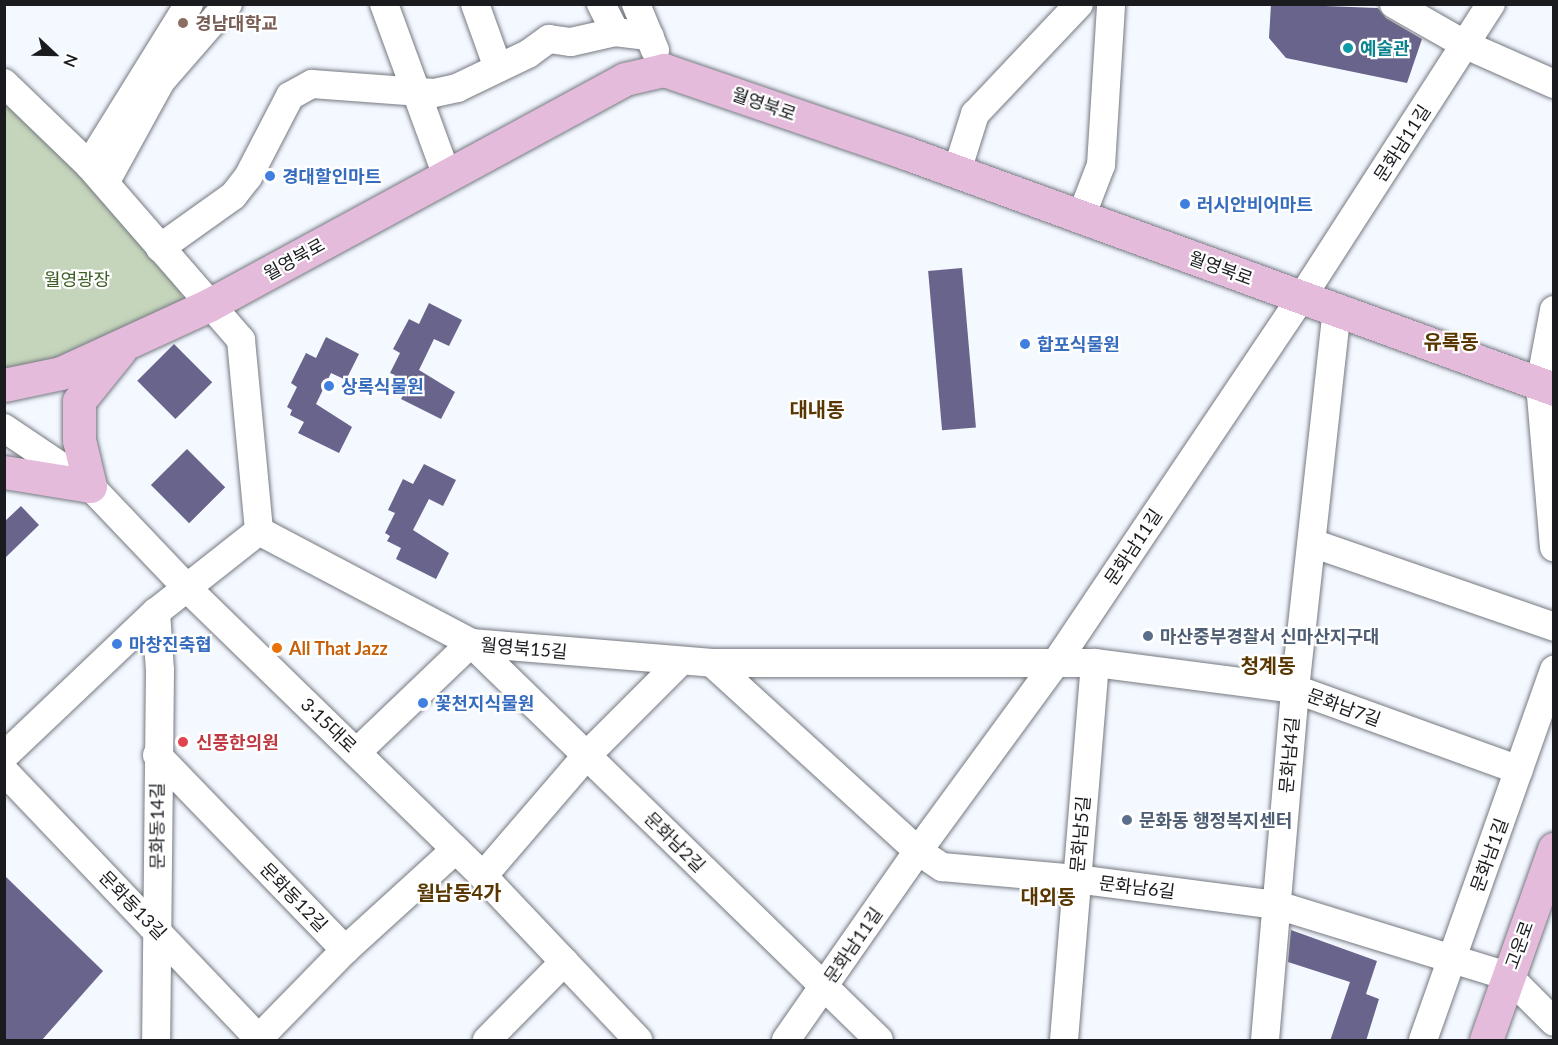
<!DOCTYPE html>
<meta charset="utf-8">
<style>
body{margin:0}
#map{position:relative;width:1558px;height:1045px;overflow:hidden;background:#f4f8ff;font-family:Lato,"Noto Sans KR",sans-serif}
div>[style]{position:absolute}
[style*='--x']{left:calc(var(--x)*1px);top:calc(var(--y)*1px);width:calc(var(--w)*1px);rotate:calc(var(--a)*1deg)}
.green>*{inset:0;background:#c5d5bb}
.building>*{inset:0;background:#68648b;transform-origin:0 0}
.roads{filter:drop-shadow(0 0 2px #757980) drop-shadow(0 0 2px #757980)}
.minor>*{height:28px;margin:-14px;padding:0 14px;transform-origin:14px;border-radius:14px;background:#fff}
.major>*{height:33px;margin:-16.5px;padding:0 16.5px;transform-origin:16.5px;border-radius:16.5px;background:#e5bbdc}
.dots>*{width:16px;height:16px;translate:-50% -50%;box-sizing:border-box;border:3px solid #fff;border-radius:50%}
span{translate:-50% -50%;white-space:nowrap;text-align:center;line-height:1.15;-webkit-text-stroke:4.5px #fff;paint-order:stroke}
.education-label{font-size:18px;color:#785e54;font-weight:700}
.left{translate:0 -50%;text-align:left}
.culture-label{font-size:18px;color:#0d838f;font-weight:700}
.street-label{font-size:18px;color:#191b1e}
.shop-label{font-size:18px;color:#366cbe;font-weight:700}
.park-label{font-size:18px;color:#3f5f27}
.service-label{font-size:18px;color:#4e5e75;font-weight:700}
.food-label{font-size:18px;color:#c56008;font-weight:700}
.health-label{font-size:18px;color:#be3a42;font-weight:700}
.neighbourhood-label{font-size:20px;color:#583600;font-weight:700}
.frame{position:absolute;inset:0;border:6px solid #191b1e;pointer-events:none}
.north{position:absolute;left:24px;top:24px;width:60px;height:60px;-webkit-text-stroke:4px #fff;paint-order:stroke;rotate:112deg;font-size:16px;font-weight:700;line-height:24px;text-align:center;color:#191b1e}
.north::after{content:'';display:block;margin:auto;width:21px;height:27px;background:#191b1e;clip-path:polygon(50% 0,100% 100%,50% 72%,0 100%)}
</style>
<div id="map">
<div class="green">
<div style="clip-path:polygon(4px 88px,179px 286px,184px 306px,15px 376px,4px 366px)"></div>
</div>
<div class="building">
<div style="clip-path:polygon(1271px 4px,1378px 8px,1386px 18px,1422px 39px,1407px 83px,1286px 58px,1269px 38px)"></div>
<div style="left:962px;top:268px;width:160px;height:34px;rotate:85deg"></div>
<div style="clip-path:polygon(429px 303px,462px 320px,449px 346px,434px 339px,419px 370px,455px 392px,441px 419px,401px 399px,407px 388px,392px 381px,395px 375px,390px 373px,400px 353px,393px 349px,409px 319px,419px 324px)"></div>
<div style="clip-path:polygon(326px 337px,359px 354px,346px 380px,331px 373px,316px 404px,352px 427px,339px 453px,298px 433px,304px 422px,290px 415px,292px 410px,287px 407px,297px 387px,291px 383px,306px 353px,316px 358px)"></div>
<div style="left:174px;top:344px;width:54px;height:52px;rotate:45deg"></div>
<div style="left:187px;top:449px;width:54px;height:51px;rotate:45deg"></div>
<div style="clip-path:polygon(424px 464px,456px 480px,443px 506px,429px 499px,413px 530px,449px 553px,436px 579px,396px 559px,401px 548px,387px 541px,390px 536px,385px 533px,395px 513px,388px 510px,403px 479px,413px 484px)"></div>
<div style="clip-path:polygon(21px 506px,39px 525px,4px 559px,4px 522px)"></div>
<div style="clip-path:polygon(4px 875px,103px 971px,41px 1041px,4px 1041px)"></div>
<div style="clip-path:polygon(1291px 930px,1377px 961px,1366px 994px,1379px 999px,1366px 1041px,1330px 1041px,1350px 982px,1288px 962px)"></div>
</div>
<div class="roads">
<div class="minor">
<div style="--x:384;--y:4;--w:183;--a:69.9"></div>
<div style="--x:475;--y:4;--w:68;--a:70.2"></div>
<div style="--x:601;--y:4;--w:31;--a:63"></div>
<div style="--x:636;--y:4;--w:50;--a:67.6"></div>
<div style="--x:1394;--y:4;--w:83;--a:29.7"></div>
<div style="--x:1466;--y:45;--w:96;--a:23.9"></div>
<div style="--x:4;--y:83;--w:118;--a:44"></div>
<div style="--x:89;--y:165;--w:232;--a:49"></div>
<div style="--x:241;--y:340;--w:192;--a:84.6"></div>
<div style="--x:89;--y:165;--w:190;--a:-58.2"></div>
<div style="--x:957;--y:171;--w:60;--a:-72.5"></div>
<div style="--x:975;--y:114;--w:151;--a:-46.6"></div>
<div style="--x:105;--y:183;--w:116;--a:-61.2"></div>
<div style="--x:161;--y:81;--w:102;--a:-49"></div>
<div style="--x:1081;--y:217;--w:56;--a:-69"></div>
<div style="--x:1101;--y:165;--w:161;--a:-86.4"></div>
<div style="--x:160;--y:248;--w:90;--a:-35.5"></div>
<div style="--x:233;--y:196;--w:24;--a:-52"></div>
<div style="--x:248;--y:177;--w:91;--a:-62.6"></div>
<div style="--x:290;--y:96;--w:25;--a:-29"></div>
<div style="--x:312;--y:84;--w:122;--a:4.2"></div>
<div style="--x:434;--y:93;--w:24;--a:-12"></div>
<div style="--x:457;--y:88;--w:79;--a:-25.6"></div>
<div style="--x:528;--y:54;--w:26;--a:-36"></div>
<div style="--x:549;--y:39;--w:22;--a:8"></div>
<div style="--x:571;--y:42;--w:45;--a:-12.8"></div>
<div style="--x:615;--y:32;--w:35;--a:7"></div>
<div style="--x:1554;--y:310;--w:75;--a:100.7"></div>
<div style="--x:1540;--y:384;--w:164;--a:85.1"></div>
<div style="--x:4;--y:428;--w:104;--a:34"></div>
<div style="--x:90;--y:486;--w:142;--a:46.4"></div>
<div style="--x:188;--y:589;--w:412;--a:44.2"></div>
<div style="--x:483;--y:876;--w:226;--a:46.6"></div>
<div style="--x:259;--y:531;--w:240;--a:27.8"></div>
<div style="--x:471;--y:643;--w:242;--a:4.7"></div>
<div style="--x:712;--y:663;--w:383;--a:0"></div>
<div style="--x:1095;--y:663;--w:202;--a:7.4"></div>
<div style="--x:1295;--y:689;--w:238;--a:19.9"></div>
<div style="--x:1312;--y:543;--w:256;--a:19.1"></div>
<div style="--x:156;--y:612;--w:58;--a:86.1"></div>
<div style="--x:160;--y:670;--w:370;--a:90.6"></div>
<div style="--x:712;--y:663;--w:279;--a:42.4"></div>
<div style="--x:918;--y:851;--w:29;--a:34"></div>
<div style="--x:942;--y:867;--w:135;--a:5.1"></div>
<div style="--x:1076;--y:879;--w:203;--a:7.4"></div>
<div style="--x:1277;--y:905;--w:242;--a:17.1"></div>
<div style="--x:1508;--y:976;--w:65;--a:45"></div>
<div style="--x:357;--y:752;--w:158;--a:-43.7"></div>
<div style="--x:471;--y:643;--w:569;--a:44.22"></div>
<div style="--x:157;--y:755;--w:271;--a:46"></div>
<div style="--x:345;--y:950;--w:124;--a:134.3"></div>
<div style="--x:4;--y:756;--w:209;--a:-43.5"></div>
<div style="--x:156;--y:612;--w:131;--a:-38.2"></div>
<div style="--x:4;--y:771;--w:371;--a:46.4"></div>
<div style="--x:483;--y:876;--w:161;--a:-49.3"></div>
<div style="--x:588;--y:754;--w:130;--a:-45"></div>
<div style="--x:344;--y:951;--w:151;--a:-42.3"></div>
<div style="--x:487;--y:1040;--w:110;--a:-45.4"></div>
<div style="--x:786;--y:1040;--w:231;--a:-55.1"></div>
<div style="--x:918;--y:851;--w:232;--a:-53.8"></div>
<div style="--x:1055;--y:664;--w:442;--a:-56.1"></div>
<div style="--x:1302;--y:297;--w:349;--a:-57.2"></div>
<div style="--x:1064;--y:1040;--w:378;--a:-85.3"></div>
<div style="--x:1265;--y:1040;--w:352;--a:-85.1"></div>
<div style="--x:1295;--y:689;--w:381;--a:-83.7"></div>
<div style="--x:1423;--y:1040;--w:393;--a:-70.5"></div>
</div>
<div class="major">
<div style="--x:4;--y:385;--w:58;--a:-11.9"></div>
<div style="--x:61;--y:373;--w:163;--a:-24.7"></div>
<div style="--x:209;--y:305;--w:473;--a:-28.5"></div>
<div style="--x:625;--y:79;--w:40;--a:-13"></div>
<div style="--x:664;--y:70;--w:256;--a:18.9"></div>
<div style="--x:906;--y:153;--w:690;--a:20.01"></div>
<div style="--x:4;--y:472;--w:87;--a:9.2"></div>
<div style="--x:90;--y:486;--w:47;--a:-103.4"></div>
<div style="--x:79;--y:440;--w:39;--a:-90"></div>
<div style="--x:79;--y:401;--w:65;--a:-51.2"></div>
<div style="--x:1486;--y:1040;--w:203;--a:-70.4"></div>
</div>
</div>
<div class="dots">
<div style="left:183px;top:23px;background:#8d6e63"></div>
<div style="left:1348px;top:48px;background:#0f9aa8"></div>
<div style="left:270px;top:176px;background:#3f7fe0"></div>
<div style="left:1185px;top:204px;background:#3f7fe0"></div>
<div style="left:1025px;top:344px;background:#3f7fe0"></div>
<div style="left:329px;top:386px;background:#3f7fe0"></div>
<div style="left:1148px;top:636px;background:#5c6f8a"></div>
<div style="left:117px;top:644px;background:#3f7fe0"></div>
<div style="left:277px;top:648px;background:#e8710a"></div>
<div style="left:423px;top:703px;background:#3f7fe0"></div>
<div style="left:183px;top:742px;background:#e0444e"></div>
<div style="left:1127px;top:820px;background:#5c6f8a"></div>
</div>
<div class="education-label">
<span class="left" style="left:195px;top:23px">경남대학교</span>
</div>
<div class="culture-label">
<span class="left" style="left:1360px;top:48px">예술관</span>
</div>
<div class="street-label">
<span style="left:764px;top:104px;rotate:19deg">월영북로</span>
<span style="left:1402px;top:143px;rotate:-57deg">문화남11길</span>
<span style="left:294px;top:259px;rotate:-29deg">월영북로</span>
<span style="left:1221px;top:268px;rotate:20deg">월영북로</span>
<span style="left:1133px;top:547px;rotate:-56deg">문화남11길</span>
<span style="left:524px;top:648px;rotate:5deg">월영북15길</span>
<span style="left:1344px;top:707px;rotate:20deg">문화남7길</span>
<span style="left:329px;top:725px;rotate:44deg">3·15대로</span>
<span style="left:1289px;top:755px;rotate:-85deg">문화남4길</span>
<span style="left:157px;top:826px;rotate:-90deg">문화동14길</span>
<span style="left:1080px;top:834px;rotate:-85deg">문화남5길</span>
<span style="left:675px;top:842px;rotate:45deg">문화남2길</span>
<span style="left:1489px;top:855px;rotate:-70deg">문화남1길</span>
<span style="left:1137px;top:887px;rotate:7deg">문화남6길</span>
<span style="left:294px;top:897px;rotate:46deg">문화동12길</span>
<span style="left:133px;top:905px;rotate:46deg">문화동13길</span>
<span style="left:853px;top:945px;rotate:-55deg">문화남11길</span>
<span style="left:1519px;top:945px;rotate:-70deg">고운로</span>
</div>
<div class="shop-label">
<span class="left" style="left:282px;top:176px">경대할인마트</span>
<span class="left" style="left:1197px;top:204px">러시안비어마트</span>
<span class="left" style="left:1037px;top:344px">합포식물원</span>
<span class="left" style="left:341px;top:386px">상록식물원</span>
<span class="left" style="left:129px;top:644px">마창진축협</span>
<span class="left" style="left:435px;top:703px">꽃천지식물원</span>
</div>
<div class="park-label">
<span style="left:77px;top:279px">월영광장</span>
</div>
<div class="service-label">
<span class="left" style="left:1160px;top:636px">마산중부경찰서 신마산지구대</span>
<span class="left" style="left:1139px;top:820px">문화동 행정복지센터</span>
</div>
<div class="food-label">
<span class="left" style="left:289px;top:648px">All That Jazz</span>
</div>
<div class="health-label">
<span class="left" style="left:196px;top:742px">신풍한의원</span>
</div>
<div class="neighbourhood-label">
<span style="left:1451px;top:341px">유록동</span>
<span style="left:817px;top:409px">대내동</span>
<span style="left:1268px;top:665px">청계동</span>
<span style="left:459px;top:892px">월남동4가</span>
<span style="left:1048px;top:896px">대외동</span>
</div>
<div class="frame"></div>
<div class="north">N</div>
</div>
